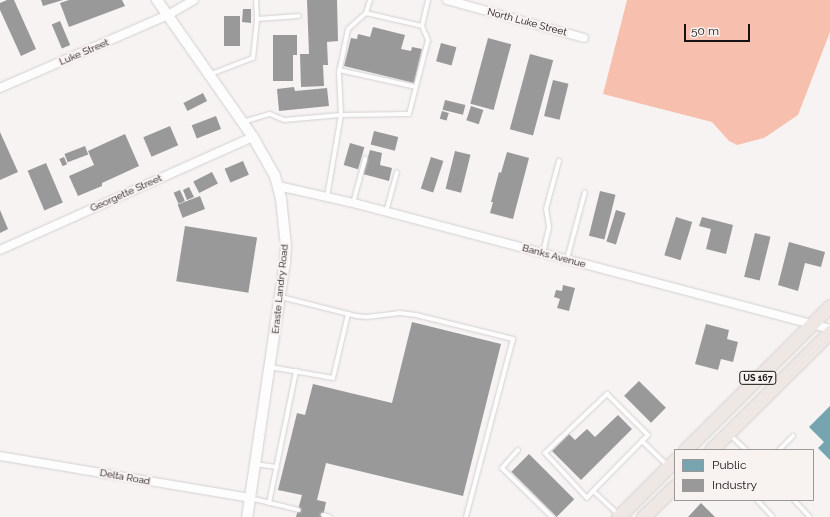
<!DOCTYPE html>
<style>
body{margin:0}
#map{position:relative;width:830px;height:517px;overflow:hidden;background:#f6f3f2;font-family:Raleway,sans-serif}
div>[style]{position:absolute}
[style*='--x']{left:calc(var(--x)*1px);top:calc(var(--y)*1px);width:calc(var(--w)*1px);rotate:calc(var(--a)*1deg)}
.forest>*{inset:0;background:#f7c0ae}
.public>*{inset:0;background:#76a5af}
.industry>*{inset:0;background:#999;transform-origin:0 0}
.roads{filter:drop-shadow(0 0 1px #d3d1d0) drop-shadow(0 0 1px #d3d1d0)}
.service>*{height:4px;margin:-2px;padding:0 2px;transform-origin:2px;border-radius:2px;background:#fefdfd}
.minor>*{height:8px;margin:-4px;padding:0 4px;transform-origin:4px;border-radius:4px;background:#fefdfd}
.tertiary>*{height:10px;margin:-5px;padding:0 5px;transform-origin:5px;border-radius:5px;background:#fefdfd}
.primary>*{height:13px;margin:-6.5px;padding:0 6.5px;transform-origin:6.5px;border-radius:6.5px;background:#eee7e4}
span{translate:-50% -50%;white-space:nowrap;text-align:center;line-height:1.15;-webkit-text-stroke:4px #f8f2f0;paint-order:stroke}
.shield-label span{padding:1px 3px;background:#f8f2f0;border:1px solid;border-radius:3px;-webkit-text-stroke-width:0}
.shield-label{font-size:9px;color:#151313;font-weight:700}
.street-label{font-size:10px;color:#151313}
.legend{position:absolute;left:674px;top:449px;width:140px;height:52px;box-sizing:border-box;background:#f8f2f0;border:1px solid #9d9998;margin:0;padding:5px 7px;list-style:none;font-size:12px;color:#151313}
.legend li{display:flex;align-items:center;gap:8px;height:20px}
.legend b{width:20px;border:1px solid #9d9998}
.scale{position:absolute;left:684px;top:24px;width:66px;height:18px;box-sizing:border-box;border:2px solid #151313;border-top:0;padding-left:5px;font-size:12px;line-height:14px;white-space:nowrap;color:#151313;-webkit-text-stroke:3px #f8f2f0;paint-order:stroke}
</style>
<div id="map">
<div class="forest">
<div style="clip-path:polygon(627px 0,830px 0,830px 32px,798px 115px,764px 138px,737px 145px,729px 141px,712px 122px,603px 94px)"></div>
</div>
<div class="public">
<div style="clip-path:polygon(830px 406px,830px 460px,818px 448px,824px 442px,809px 427px)"></div>
</div>
<div class="industry">
<div style="clip-path:polygon(7px 0,14px 0,36px 49px,21px 56px,0 10px,0 3px)"></div>
<div style="clip-path:polygon(41px 0,63px 0,43px 6px)"></div>
<div style="clip-path:polygon(69px 0,122px 0,125px 6px,69px 27px,60px 3px)"></div>
<div style="clip-path:polygon(307px 0,337px 0,338px 41px,327px 42px,328px 65px,323px 65px,324px 86px,301px 87px,300px 54px,309px 54px)"></div>
<div style="clip-path:polygon(243px 9px,251px 9px,251px 23px,242px 22px)"></div>
<div style="left:224px;top:16px;width:16px;height:30px"></div>
<div style="left:60px;top:21px;width:26px;height:9px;rotate:67deg"></div>
<div style="clip-path:polygon(373px 27px,405px 35px,401px 49px,411px 51px,412px 47px,422px 49px,414px 83px,344px 66px,351px 38px,357px 39px,358px 34px,370px 37px)"></div>
<div style="clip-path:polygon(273px 35px,297px 35px,297px 55px,293px 55px,293px 81px,273px 81px)"></div>
<div style="left:488px;top:38px;width:24px;height:68px;rotate:15deg"></div>
<div style="left:441px;top:43px;width:16px;height:19px;rotate:15deg"></div>
<div style="left:530px;top:54px;width:24px;height:78px;rotate:15deg"></div>
<div style="left:553px;top:80px;width:16px;height:37px;rotate:14deg"></div>
<div style="clip-path:polygon(294px 87px,295px 91px,327px 88px,329px 106px,279px 111px,277px 89px)"></div>
<div style="left:203px;top:93px;width:9px;height:22px;rotate:63deg"></div>
<div style="left:445px;top:100px;width:21px;height:10px;rotate:14deg"></div>
<div style="left:471px;top:106px;width:13px;height:15px;rotate:18deg"></div>
<div style="left:442px;top:111px;width:7px;height:8px;rotate:16deg"></div>
<div style="left:216px;top:116px;width:14px;height:26px;rotate:69deg"></div>
<div style="left:170px;top:126px;width:21px;height:29px;rotate:67deg"></div>
<div style="left:374px;top:131px;width:25px;height:14px;rotate:14deg"></div>
<div style="clip-path:polygon(0 132px,18px 172px,0 180px)"></div>
<div style="clip-path:polygon(125px 134px,139px 166px,102px 183px,102px 186px,78px 196px,69px 176px,94px 165px,88px 151px)"></div>
<div style="left:350px;top:143px;width:15px;height:23px;rotate:16deg"></div>
<div style="left:85px;top:146px;width:9px;height:22px;rotate:69deg"></div>
<div style="clip-path:polygon(370px 150px,382px 153px,380px 165px,392px 168px,389px 181px,363px 174px)"></div>
<div style="left:455px;top:151px;width:16px;height:39px;rotate:14deg"></div>
<div style="clip-path:polygon(507px 152px,529px 158px,513px 219px,490px 213px,493px 202px,491px 202px,499px 172px,501px 173px)"></div>
<div style="left:64px;top:157px;width:8px;height:5px;rotate:67deg"></div>
<div style="left:431px;top:157px;width:13px;height:33px;rotate:18deg"></div>
<div style="left:243px;top:161px;width:15px;height:20px;rotate:67deg"></div>
<div style="left:46px;top:163px;width:43px;height:20px;rotate:67deg"></div>
<div style="left:212px;top:172px;width:13px;height:21px;rotate:63deg"></div>
<div style="clip-path:polygon(189px 187px,194px 197px,187px 200px,183px 190px)"></div>
<div style="left:180px;top:190px;width:12px;height:7px;rotate:66deg"></div>
<div style="left:600px;top:191px;width:16px;height:46px;rotate:14deg"></div>
<div style="left:200px;top:196px;width:14px;height:24px;rotate:69deg"></div>
<div style="clip-path:polygon(0 210px,8px 229px,0 233px)"></div>
<div style="left:616px;top:210px;width:10px;height:33px;rotate:17deg"></div>
<div style="left:676px;top:217px;width:17px;height:40px;rotate:17deg"></div>
<div style="clip-path:polygon(702px 217px,733px 225px,726px 254px,706px 249px,711px 229px,699px 226px)"></div>
<div style="left:185px;top:226px;width:73px;height:56px;rotate:9deg"></div>
<div style="left:755px;top:233px;width:16px;height:45px;rotate:14deg"></div>
<div style="clip-path:polygon(789px 242px,825px 252px,821px 267px,805px 263px,798px 291px,778px 285px)"></div>
<div style="clip-path:polygon(563px 285px,575px 288px,569px 311px,557px 308px,560px 299px,554px 297px,556px 290px,562px 291px)"></div>
<div style="clip-path:polygon(412px 322px,501px 344px,463px 496px,326px 463px,317px 500px,326px 502px,323px 517px,296px 517px,302px 495px,278px 490px,297px 413px,305px 415px,313px 384px,392px 403px)"></div>
<div style="clip-path:polygon(706px 324px,729px 330px,727px 339px,738px 342px,733px 362px,721px 359px,718px 370px,695px 364px)"></div>
<div style="left:639px;top:381px;width:38px;height:21px;rotate:45deg"></div>
<div style="clip-path:polygon(618px 415px,632px 429px,581px 480px,552px 451px,569px 434px,575px 440px,587px 429px,595px 437px)"></div>
<div style="left:529px;top:454px;width:64px;height:25px;rotate:45deg"></div>
<div style="clip-path:polygon(701px 503px,715px 517px,688px 517px)"></div>
</div>
<div class="roads">
<div class="service">
<div style="--x:370;--y:0;--w:14;--a:107"></div>
<div style="--x:366;--y:13;--w:57;--a:13.1"></div>
<div style="--x:366;--y:13;--w:24;--a:138"></div>
<div style="--x:348;--y:29;--w:45;--a:101.6"></div>
<div style="--x:339;--y:73;--w:42;--a:87.3"></div>
<div style="--x:341;--y:115;--w:68;--a:-0.8"></div>
<div style="--x:409;--y:114;--w:76;--a:-75.6"></div>
<div style="--x:428;--y:40;--w:15;--a:-113"></div>
<div style="--x:422;--y:26;--w:27;--a:-77"></div>
<div style="--x:257;--y:19;--w:42;--a:-4.1"></div>
<div style="--x:339;--y:70;--w:79;--a:12.4"></div>
<div style="--x:211;--y:74;--w:45;--a:-20.9"></div>
<div style="--x:253;--y:58;--w:39;--a:-84"></div>
<div style="--x:257;--y:19;--w:19;--a:-93"></div>
<div style="--x:243;--y:122;--w:28;--a:-17"></div>
<div style="--x:270;--y:114;--w:15;--a:23"></div>
<div style="--x:284;--y:120;--w:57;--a:-5"></div>
<div style="--x:341;--y:115;--w:83;--a:99.7"></div>
<div style="--x:353;--y:203;--w:46;--a:-74.7"></div>
<div style="--x:386;--y:212;--w:41;--a:-74.6"></div>
<div style="--x:543;--y:253;--w:27;--a:-77"></div>
<div style="--x:549;--y:227;--w:18;--a:-99"></div>
<div style="--x:546;--y:209;--w:50;--a:-74.8"></div>
<div style="--x:567;--y:259;--w:69;--a:-75"></div>
<div style="--x:281;--y:297;--w:77;--a:14.2"></div>
<div style="--x:356;--y:316;--w:11;--a:5"></div>
<div style="--x:367;--y:317;--w:33;--a:-7"></div>
<div style="--x:400;--y:313;--w:16;--a:7"></div>
<div style="--x:416;--y:315;--w:100;--a:13.9"></div>
<div style="--x:513;--y:339;--w:184;--a:104.8"></div>
<div style="--x:270;--y:367;--w:64;--a:9.9"></div>
<div style="--x:333;--y:378;--w:66;--a:-76.8"></div>
<div style="--x:730;--y:435;--w:22;--a:43"></div>
<div style="--x:518;--y:450;--w:24;--a:132"></div>
<div style="--x:502;--y:468;--w:70;--a:44.4"></div>
<div style="--x:779;--y:450;--w:20;--a:-45"></div>
<div style="--x:255;--y:464;--w:22;--a:8"></div>
<div style="--x:593;--y:491;--w:9;--a:131"></div>
<div style="--x:587;--y:498;--w:62;--a:-133"></div>
<div style="--x:545;--y:453;--w:86;--a:-43.6"></div>
<div style="--x:607;--y:394;--w:58;--a:45"></div>
<div style="--x:648;--y:435;--w:8;--a:135"></div>
<div style="--x:250;--y:498;--w:50;--a:13.8"></div>
<div style="--x:757;--y:500;--w:23;--a:47"></div>
<div style="--x:794;--y:500;--w:23;--a:47"></div>
<div style="--x:269;--y:503;--w:135;--a:-78.4"></div>
<div style="--x:323;--y:515;--w:7;--a:16"></div>
<div style="--x:619;--y:515;--w:35;--a:-137"></div>
<div style="--x:593;--y:491;--w:70;--a:-45.6"></div>
<div style="--x:642;--y:441;--w:35;--a:44"></div>
</div>
<div class="minor">
<div style="--x:447;--y:0;--w:142;--a:15.5"></div>
<div style="--x:0;--y:88;--w:183;--a:-23.5"></div>
<div style="--x:168;--y:15;--w:30;--a:-30"></div>
<div style="--x:278;--y:186;--w:81;--a:12.8"></div>
<div style="--x:357;--y:204;--w:489;--a:14.8"></div>
<div style="--x:0;--y:250;--w:277;--a:-24.1"></div>
<div style="--x:0;--y:456;--w:254;--a:9.5"></div>
</div>
<div class="tertiary">
<div style="--x:157;--y:0;--w:167;--a:55"></div>
<div style="--x:253;--y:137;--w:45;--a:60.6"></div>
<div style="--x:275;--y:176;--w:24;--a:75"></div>
<div style="--x:281;--y:199;--w:47;--a:83.9"></div>
<div style="--x:286;--y:246;--w:15;--a:94"></div>
<div style="--x:285;--y:261;--w:259;--a:98.4"></div>
</div>
<div class="primary">
<div style="--x:685;--y:450;--w:204;--a:-44.8"></div>
<div style="--x:711;--y:450;--w:168;--a:-44.8"></div>
<div style="--x:618;--y:517;--w:81;--a:-45"></div>
<div style="--x:643;--y:517;--w:45;--a:-44.1"></div>
</div>
</div>
<div class="shield-label">
<span style="left:758px;top:378px">US 167</span>
</div>
<div class="street-label">
<span style="left:527px;top:22px;rotate:15deg">North Luke Street</span>
<span style="left:84px;top:52px;rotate:-23deg">Luke Street</span>
<span style="left:126px;top:193px;rotate:-24deg">Georgette Street</span>
<span style="left:554px;top:256px;rotate:15deg">Banks Avenue</span>
<span style="left:280px;top:289px;rotate:-84deg">Eraste Landry Road</span>
<span style="left:125px;top:477px;rotate:10deg">Delta Road</span>
</div>
<ul class="legend">
<li><b style="height:11px;background:#76a5af"></b>Public</li>
<li><b style="height:11px;background:#999"></b>Industry</li>
</ul>
<div class="scale">50 m</div>
</div>
